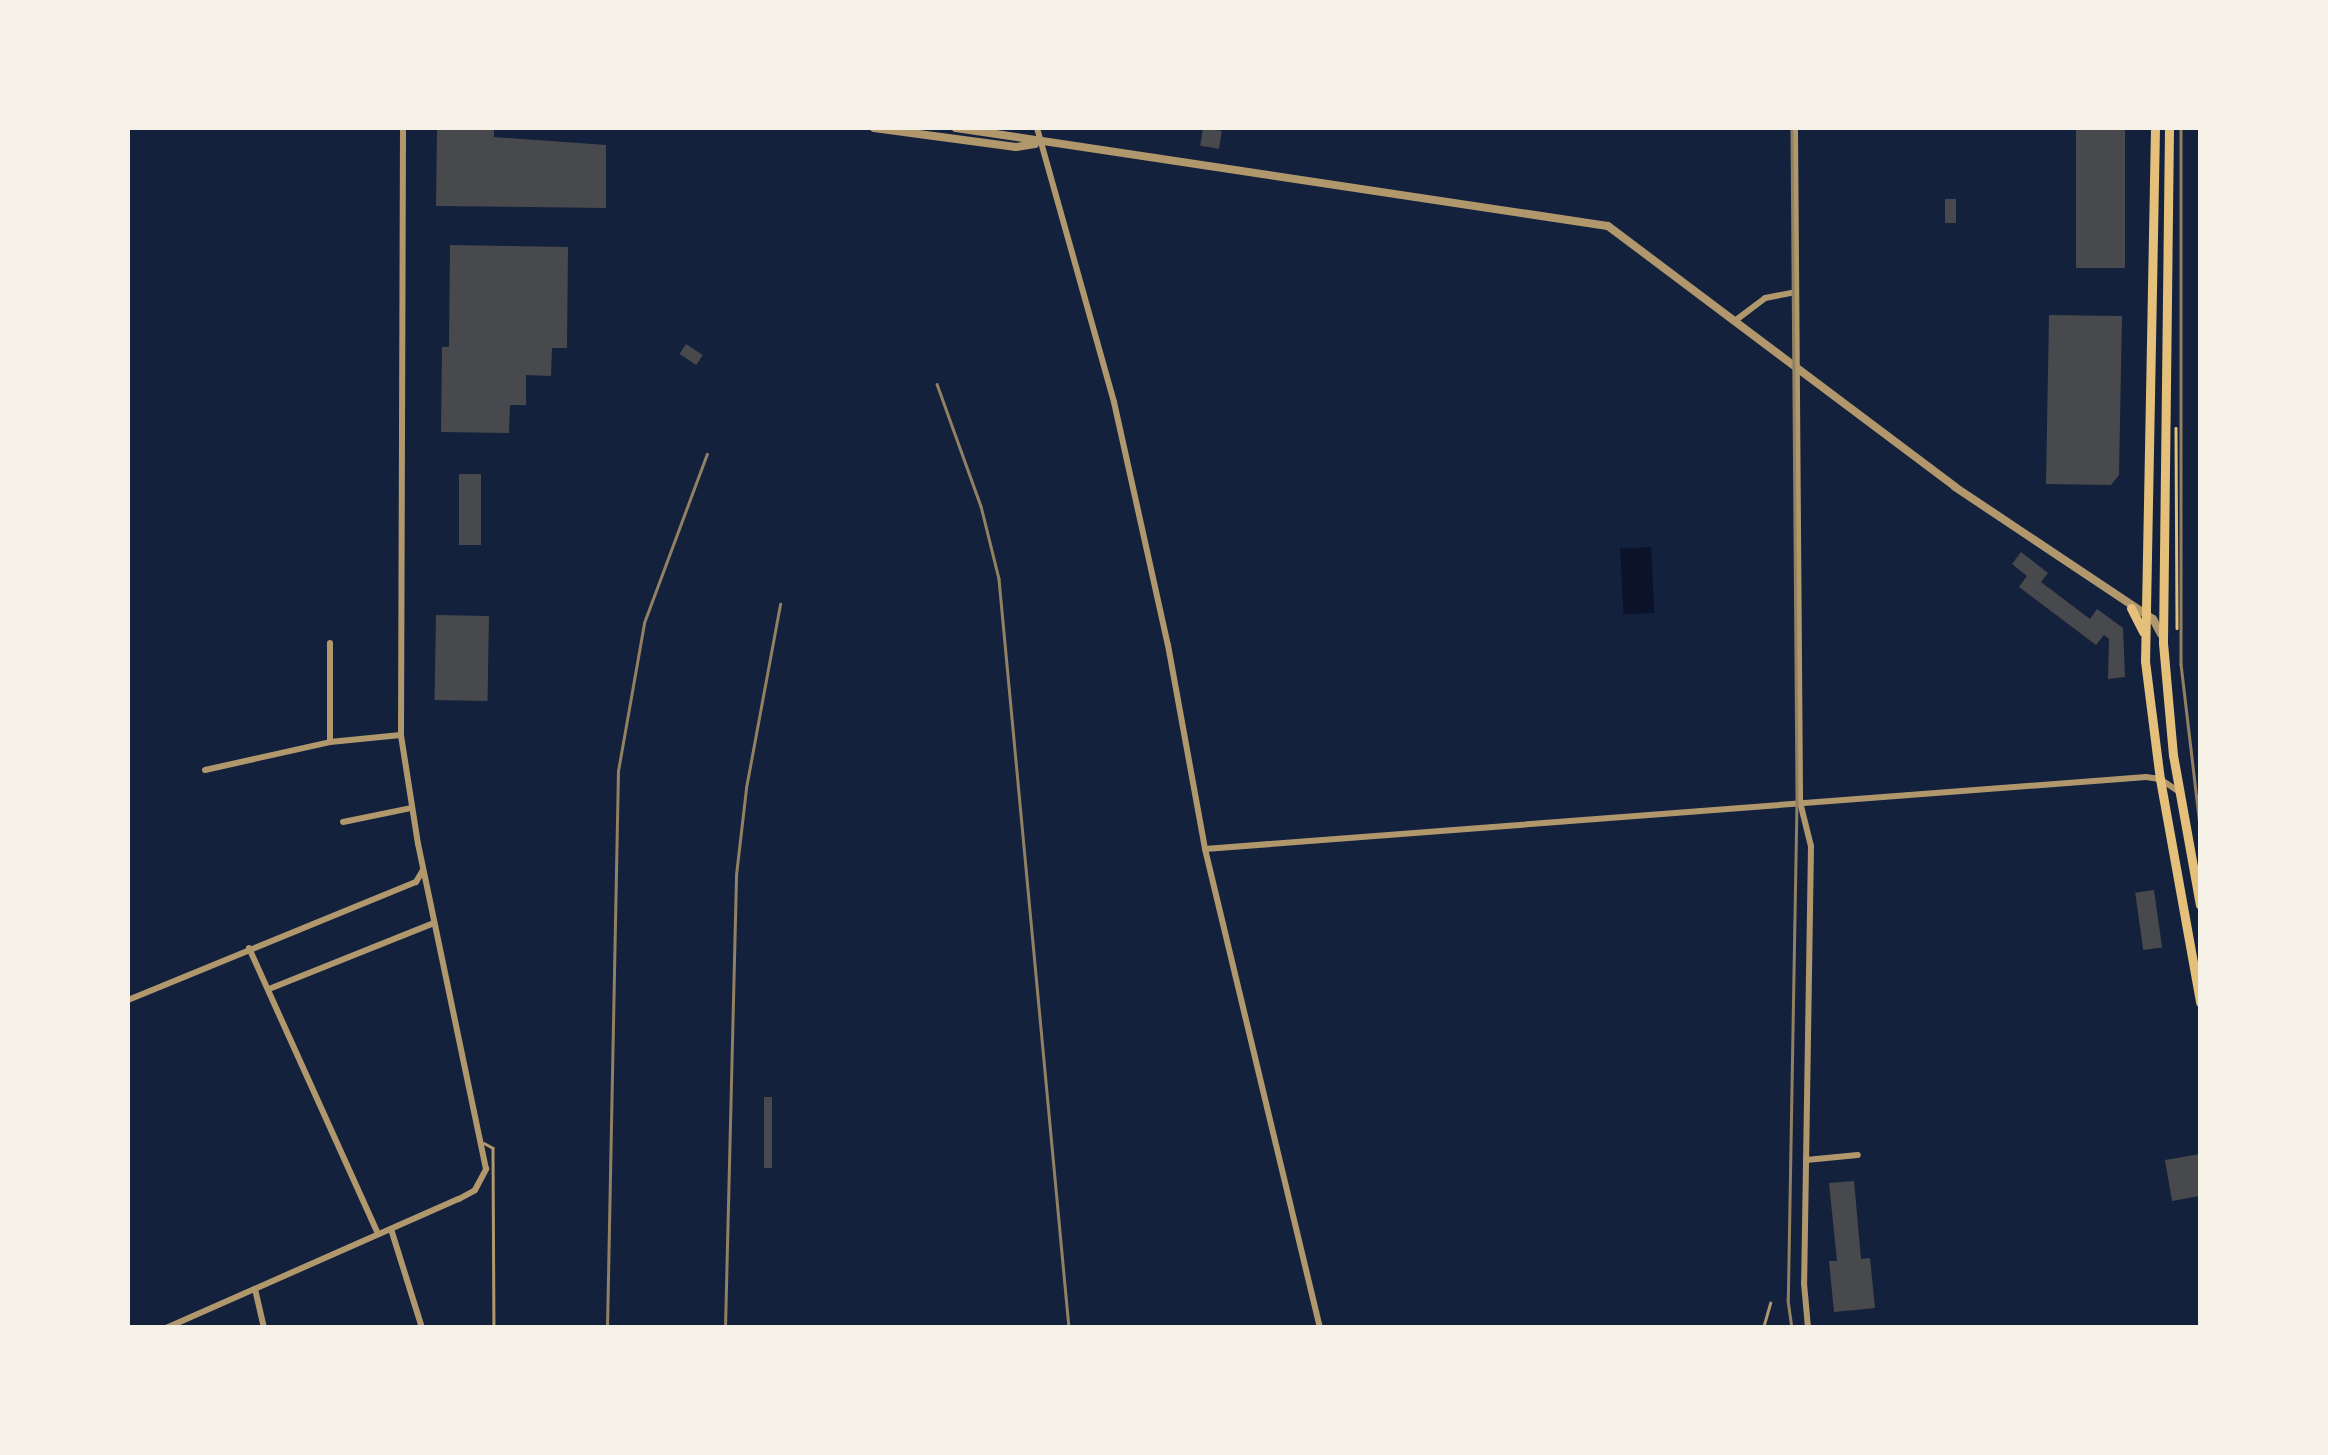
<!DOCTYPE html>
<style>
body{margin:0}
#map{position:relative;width:2328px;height:1455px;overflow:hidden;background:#14213d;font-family:"Nunito Sans",sans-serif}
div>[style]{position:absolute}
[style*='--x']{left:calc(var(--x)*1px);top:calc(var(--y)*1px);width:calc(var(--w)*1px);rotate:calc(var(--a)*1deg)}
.water>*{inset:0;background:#0b132b;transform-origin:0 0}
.building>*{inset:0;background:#48494c;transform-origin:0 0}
.path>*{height:2.5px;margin:-1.25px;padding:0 1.25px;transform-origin:1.25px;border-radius:1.25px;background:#e5c07b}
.service>*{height:2.5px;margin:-1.25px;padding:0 1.25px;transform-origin:1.25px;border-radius:1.25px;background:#b1986c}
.minor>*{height:6px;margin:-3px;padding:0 3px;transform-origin:3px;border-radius:3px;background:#b1986c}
.tertiary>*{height:8px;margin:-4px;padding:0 4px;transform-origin:4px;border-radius:4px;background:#b1986c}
.primary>*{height:9px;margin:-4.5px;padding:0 4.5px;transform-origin:4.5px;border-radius:4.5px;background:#e5c07b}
.tram>*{height:2.5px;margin:-1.25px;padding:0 1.25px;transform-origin:1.25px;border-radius:1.25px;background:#918062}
.rail>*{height:2.5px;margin:-1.25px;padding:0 1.25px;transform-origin:1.25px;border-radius:1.25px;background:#918062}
span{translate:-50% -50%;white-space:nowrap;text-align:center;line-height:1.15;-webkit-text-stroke:10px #f6f1e7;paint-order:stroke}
.frame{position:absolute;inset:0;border:130px solid #f6f1e7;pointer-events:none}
</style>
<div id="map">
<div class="water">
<div style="left:1651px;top:547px;width:66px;height:31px;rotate:87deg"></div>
</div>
<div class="building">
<div style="left:1203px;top:128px;width:19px;height:18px;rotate:9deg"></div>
<div style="clip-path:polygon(437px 129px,494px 130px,494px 137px,606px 145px,606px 208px,436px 206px)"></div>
<div style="left:2076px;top:129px;width:49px;height:139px"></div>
<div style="left:1945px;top:199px;width:11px;height:24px"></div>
<div style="clip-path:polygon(450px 245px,568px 247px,567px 348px,552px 348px,551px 376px,526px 375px,526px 405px,510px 405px,509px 433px,441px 432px,442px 347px,449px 347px)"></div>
<div style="clip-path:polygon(2049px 315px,2122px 316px,2119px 475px,2111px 485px,2046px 484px)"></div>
<div style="left:686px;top:344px;width:20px;height:12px;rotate:33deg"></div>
<div style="left:459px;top:474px;width:22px;height:71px"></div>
<div style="clip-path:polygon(2021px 552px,2048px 573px,2041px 582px,2090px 619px,2097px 609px,2123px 628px,2125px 677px,2108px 679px,2109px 639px,2104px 635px,2096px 645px,2019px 587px,2027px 576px,2012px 564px)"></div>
<div style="left:436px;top:615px;width:53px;height:85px;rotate:1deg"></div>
<div style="left:2154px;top:890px;width:58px;height:19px;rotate:82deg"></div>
<div style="left:764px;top:1097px;width:8px;height:71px"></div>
<div style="clip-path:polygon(2200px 1154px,2200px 1196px,2172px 1201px,2165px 1160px)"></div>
<div style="clip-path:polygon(1854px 1181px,1861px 1259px,1870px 1258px,1875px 1308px,1834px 1312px,1829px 1261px,1837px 1261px,1829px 1183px)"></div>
</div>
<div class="path">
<div style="--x:2176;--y:428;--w:200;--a:89.7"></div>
</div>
<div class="service">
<div style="--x:484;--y:1143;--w:10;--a:29"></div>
<div style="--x:493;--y:1148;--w:180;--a:89.7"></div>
<div style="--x:1763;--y:1328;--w:26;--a:-74"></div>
</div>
<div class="minor">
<div style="--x:1037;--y:128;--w:285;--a:74.3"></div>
<div style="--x:1114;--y:402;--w:249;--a:77.5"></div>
<div style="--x:1168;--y:645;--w:207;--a:79.7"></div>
<div style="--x:1205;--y:849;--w:493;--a:76.5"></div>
<div style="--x:1795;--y:128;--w:674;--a:89.57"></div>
<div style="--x:1800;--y:802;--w:45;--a:76"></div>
<div style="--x:1811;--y:846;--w:437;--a:90.9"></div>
<div style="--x:1804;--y:1283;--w:45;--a:84.9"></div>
<div style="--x:1736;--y:320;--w:36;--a:-37"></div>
<div style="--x:1765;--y:298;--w:31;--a:-11"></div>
<div style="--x:330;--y:643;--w:99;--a:90"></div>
<div style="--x:205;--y:770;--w:128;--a:-12.6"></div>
<div style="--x:330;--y:742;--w:71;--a:-5.6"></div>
<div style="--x:343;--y:822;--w:69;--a:-11.6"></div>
<div style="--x:1205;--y:849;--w:944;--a:-4.38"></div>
<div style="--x:2146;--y:777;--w:14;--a:8"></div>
<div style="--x:2160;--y:779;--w:23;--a:34"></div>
<div style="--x:249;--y:948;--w:314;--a:65.7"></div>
<div style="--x:269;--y:989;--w:178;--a:-21.8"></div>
<div style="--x:128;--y:1000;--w:311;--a:-22.3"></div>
<div style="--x:416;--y:882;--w:14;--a:-60"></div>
<div style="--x:1806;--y:1160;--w:52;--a:-5.5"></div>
<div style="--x:391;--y:1229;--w:104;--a:72.6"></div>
<div style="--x:255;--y:1289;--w:40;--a:77"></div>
<div style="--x:166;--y:1328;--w:320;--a:-23.8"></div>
<div style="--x:459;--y:1199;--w:18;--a:-29"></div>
<div style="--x:475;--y:1190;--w:24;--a:-62"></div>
<div style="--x:486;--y:1169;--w:332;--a:-101.8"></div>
<div style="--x:418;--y:844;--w:110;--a:-98.9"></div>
<div style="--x:401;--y:735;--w:607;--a:-89.81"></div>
</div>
<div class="tertiary">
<div style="--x:874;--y:128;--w:143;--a:7.6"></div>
<div style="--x:1016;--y:147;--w:19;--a:-9"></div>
<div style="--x:956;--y:128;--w:659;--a:8.55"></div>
<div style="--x:1608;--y:226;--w:434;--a:36.9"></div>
<div style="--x:1955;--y:487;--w:238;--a:33.7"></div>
<div style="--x:2153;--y:619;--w:17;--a:62"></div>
</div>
<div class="primary">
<div style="--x:2155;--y:128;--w:533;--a:91.07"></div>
<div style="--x:2145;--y:661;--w:119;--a:82.8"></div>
<div style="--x:2160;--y:779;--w:227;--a:79.8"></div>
<div style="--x:2169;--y:128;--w:515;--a:90.67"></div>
<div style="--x:2163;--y:643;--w:112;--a:84.9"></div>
<div style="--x:2173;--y:755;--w:152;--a:79.8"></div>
<div style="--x:2131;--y:608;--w:27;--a:63"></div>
</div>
<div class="tram">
<div style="--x:1792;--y:128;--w:674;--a:89.57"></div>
<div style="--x:1797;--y:802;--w:498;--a:91"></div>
<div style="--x:1788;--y:1300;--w:28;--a:82"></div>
<div style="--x:2181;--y:128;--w:536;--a:90"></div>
<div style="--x:2181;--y:664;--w:163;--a:83.3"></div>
</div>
<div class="rail">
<div style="--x:937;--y:384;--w:130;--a:70.2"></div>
<div style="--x:981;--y:506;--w:75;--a:76.1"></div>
<div style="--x:999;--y:579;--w:752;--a:84.66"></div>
<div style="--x:607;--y:1328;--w:557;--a:-88.87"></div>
<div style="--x:618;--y:771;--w:150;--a:-80"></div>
<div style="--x:644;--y:623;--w:180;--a:-69.6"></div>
<div style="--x:725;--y:1328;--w:453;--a:-88.6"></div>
<div style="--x:736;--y:875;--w:88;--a:-83.4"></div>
<div style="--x:746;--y:788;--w:187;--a:-79.5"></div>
</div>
<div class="frame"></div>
</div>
